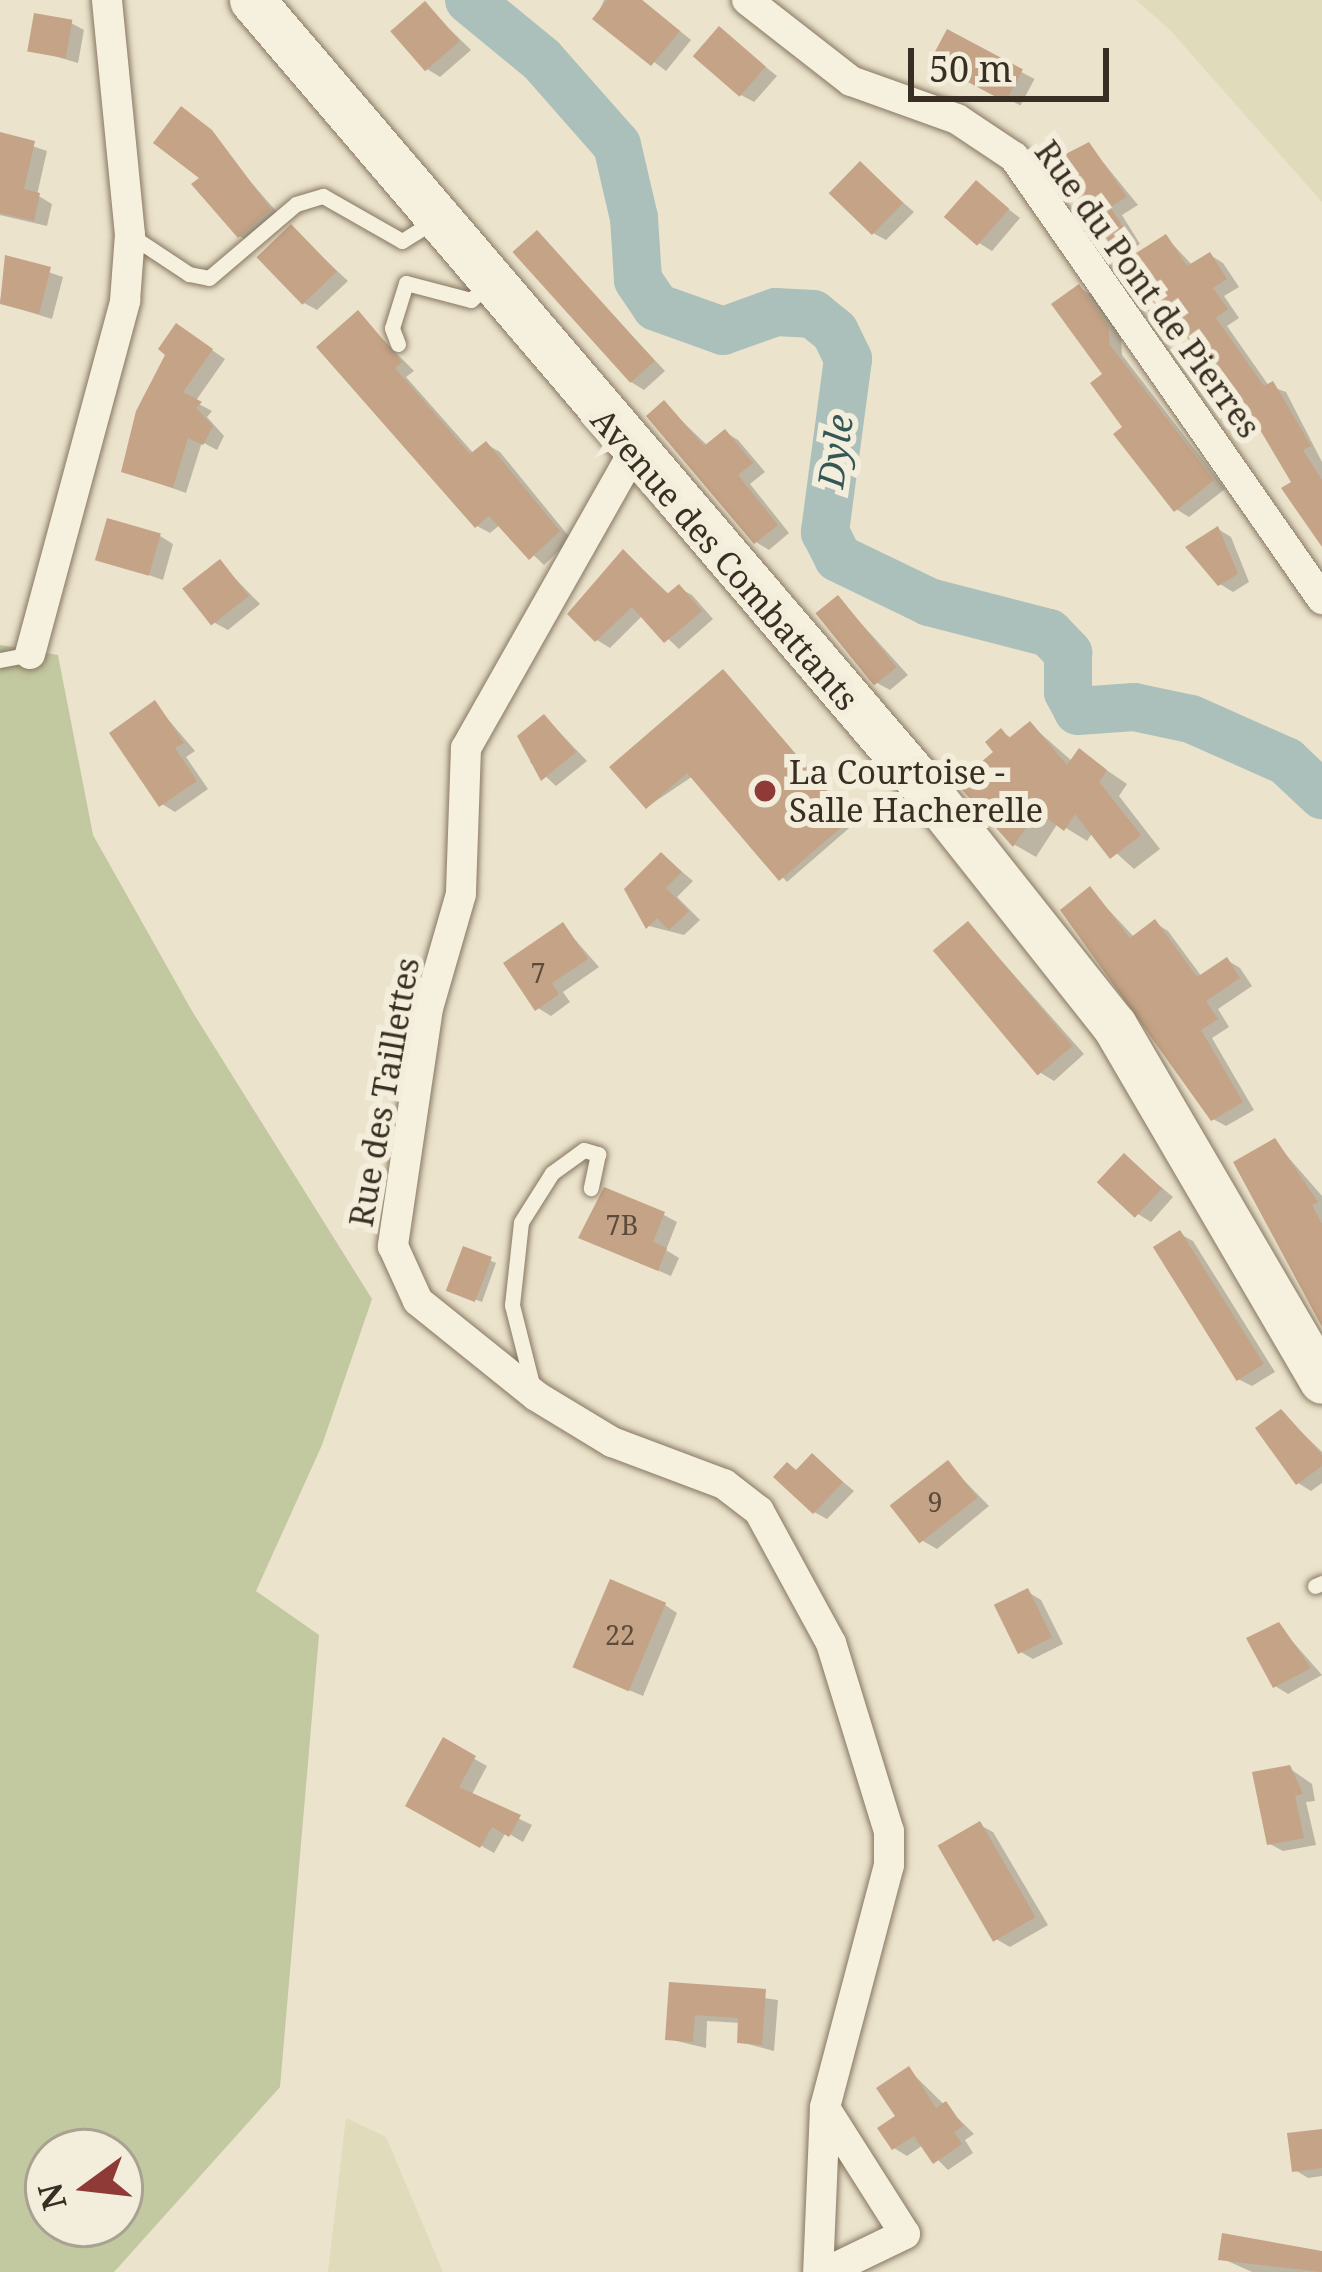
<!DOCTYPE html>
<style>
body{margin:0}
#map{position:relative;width:1322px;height:2272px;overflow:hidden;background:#ebe3cc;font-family:"Noto Serif",serif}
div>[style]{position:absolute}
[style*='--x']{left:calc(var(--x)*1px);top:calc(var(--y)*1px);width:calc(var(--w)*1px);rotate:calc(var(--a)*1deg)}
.farmland>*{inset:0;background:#e0dbba}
.green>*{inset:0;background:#c2c8a0}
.shadow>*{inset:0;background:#0003;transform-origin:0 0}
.river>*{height:48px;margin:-24px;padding:0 24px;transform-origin:24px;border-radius:24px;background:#acc0bb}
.building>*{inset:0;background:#c5a386;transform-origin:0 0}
.roads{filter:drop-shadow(0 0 3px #877761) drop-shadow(0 0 3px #877761)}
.service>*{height:15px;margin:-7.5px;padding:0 7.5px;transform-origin:7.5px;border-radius:7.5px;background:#f6f0df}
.minor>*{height:30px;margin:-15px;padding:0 15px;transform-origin:15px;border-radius:15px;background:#f6f0df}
.secondary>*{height:45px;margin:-22.5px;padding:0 22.5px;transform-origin:22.5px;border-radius:22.5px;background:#f6f0df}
.dots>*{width:33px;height:33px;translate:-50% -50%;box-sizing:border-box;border:6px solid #f3eddb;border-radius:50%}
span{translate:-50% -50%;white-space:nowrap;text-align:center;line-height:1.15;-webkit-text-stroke:12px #f3eddb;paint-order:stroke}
.number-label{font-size:27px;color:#5c4b3c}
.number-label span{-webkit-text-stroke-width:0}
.street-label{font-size:33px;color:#392e23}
.poi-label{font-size:33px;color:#392e23}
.left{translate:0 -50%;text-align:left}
.water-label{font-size:36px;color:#345756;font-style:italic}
.north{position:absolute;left:24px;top:2128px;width:120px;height:120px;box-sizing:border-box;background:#f3eddb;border:3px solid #a9a191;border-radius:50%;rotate:255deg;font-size:33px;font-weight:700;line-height:48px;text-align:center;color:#392e23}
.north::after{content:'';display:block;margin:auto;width:42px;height:54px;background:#903a37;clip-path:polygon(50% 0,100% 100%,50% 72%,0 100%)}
.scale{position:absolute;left:908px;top:48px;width:201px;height:54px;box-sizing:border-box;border:6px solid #392e23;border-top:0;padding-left:15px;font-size:36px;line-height:42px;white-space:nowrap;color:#392e23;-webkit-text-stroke:9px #f3eddb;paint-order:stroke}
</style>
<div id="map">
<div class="farmland">
<div style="clip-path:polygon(1136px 0,1322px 0,1322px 202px,1170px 30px)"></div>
<div style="clip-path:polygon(346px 2118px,386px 2137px,443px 2272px,328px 2272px)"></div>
</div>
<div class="green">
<div style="clip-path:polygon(evenodd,0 645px,58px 655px,93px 835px,192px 1011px,372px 1299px,322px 1445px,256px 1591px,319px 1635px,280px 2087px,114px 2272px,0 2272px,0 645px,48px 2152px,120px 2152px,120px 2224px,48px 2224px,48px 2152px)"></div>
</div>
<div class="shadow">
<div style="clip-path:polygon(604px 0,642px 0,691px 40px,666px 71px,596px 18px)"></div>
<div style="clip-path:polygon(425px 5px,471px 50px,440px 77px,427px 69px)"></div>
<div style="clip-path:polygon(71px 23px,84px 30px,78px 63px,30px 49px)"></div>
<div style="clip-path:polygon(720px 30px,777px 76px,754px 102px,741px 95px)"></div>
<div style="left:948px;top:33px;width:98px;height:30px;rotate:28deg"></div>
<div style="clip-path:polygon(195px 118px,282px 218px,253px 243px,239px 236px)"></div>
<div style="clip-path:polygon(0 135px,47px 151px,37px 195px,52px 204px,47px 226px,0 215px)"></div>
<div style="clip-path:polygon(1089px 145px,1138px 205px,1122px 215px,1140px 244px,1121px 256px,1108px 249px)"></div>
<div style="clip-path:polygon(860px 165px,914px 212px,886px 240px,873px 233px)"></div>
<div style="clip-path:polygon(976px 184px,1020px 218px,992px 251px,979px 243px)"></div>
<div style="clip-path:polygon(291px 228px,348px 281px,317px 310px,304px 303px)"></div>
<div style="clip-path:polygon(537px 234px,665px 371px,644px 390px,631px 382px)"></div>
<div style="clip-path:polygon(1166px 237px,1193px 266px,1210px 255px,1223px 263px,1239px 287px,1224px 296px,1239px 318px,1227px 326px,1269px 386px,1286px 392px,1322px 462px,1322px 536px,1243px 396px,1226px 391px,1175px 313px,1165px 319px,1152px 312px)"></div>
<div style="clip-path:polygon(7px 258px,63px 277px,52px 319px,0 303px)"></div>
<div style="clip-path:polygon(1079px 288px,1092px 295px,1121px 336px,1122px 355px,1225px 489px,1189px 517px,1176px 509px,1126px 428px)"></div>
<div style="clip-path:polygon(358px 314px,414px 371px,406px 377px,475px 455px,486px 444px,500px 452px,571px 539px,544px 565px,501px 524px,490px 533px,477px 526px)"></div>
<div style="clip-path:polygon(190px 335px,225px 359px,195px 402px,212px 411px,207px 417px,224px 436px,217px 450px,202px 442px,186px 493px,124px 471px)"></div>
<div style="clip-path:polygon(664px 404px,708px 446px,725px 432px,738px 440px,765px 472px,750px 484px,789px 533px,769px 550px,756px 542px)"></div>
<div style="clip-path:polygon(1218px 529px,1231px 537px,1249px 582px,1233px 592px,1220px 584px)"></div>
<div style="clip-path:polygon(160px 536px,173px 544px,163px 580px,99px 558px)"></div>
<div style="clip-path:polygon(624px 552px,670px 595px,679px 588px,692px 595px,713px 619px,679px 649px,643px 615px,610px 648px,597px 640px)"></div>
<div style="clip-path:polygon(220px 563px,260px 604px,228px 630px,215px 623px)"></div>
<div style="clip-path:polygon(838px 598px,908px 675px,890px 690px,877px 683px)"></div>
<div style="clip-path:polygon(729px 676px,855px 823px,787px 882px,693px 776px,647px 807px)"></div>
<div style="clip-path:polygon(155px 704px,195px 751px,186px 757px,208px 789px,175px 812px,162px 804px)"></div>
<div style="clip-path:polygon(545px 717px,587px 761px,556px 786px,530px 762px)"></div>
<div style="clip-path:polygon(1031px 725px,1073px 762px,1080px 752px,1127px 784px,1119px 796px,1160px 849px,1134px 869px,1093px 832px,1087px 841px,1058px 823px,1036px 857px,1015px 845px,961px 783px,997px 753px,1002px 732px,1013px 739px)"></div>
<div style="clip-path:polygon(662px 855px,693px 881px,677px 897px,700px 920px,684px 935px,649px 926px,627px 889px)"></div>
<div style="clip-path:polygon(1090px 890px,1135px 938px,1155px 923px,1168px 931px,1202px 977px,1227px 960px,1240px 968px,1252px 986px,1218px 1009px,1229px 1027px,1212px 1038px,1254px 1110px,1226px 1126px,1213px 1119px)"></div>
<div style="clip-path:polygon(969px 924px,1084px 1054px,1054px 1081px,1041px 1073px)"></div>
<div style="clip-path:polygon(563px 926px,599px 967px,563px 992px,570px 1002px,551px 1016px,538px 1008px)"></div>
<div style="clip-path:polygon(1275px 1142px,1322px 1196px,1322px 1321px)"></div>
<div style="clip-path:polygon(1124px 1156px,1173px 1197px,1151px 1222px,1138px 1214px)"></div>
<div style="clip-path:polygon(664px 1215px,677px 1222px,666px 1250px,679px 1258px,671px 1276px,595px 1244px)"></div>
<div style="clip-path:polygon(1180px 1234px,1193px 1241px,1275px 1372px,1252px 1386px,1238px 1379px)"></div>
<div style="clip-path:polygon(465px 1250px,496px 1263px,482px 1302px,456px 1292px)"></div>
<div style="clip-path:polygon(1281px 1412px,1322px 1452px,1322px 1483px,1311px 1491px,1298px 1483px)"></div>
<div style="clip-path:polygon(812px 1456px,854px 1491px,827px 1519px,814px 1512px)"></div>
<div style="clip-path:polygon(948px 1464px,989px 1506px,937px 1549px,923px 1541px)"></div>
<div style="clip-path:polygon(1028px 1592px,1041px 1600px,1063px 1644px,1033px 1659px,1019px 1651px)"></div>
<div style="clip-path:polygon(665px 1605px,677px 1613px,643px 1696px,590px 1674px)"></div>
<div style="clip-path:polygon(1278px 1625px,1322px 1675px,1288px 1694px,1275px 1686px)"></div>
<div style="clip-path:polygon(444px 1742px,487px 1766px,471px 1796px,532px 1825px,523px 1842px,506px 1832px,494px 1853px,409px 1805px)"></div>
<div style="clip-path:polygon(1289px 1768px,1312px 1784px,1315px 1801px,1306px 1802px,1316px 1845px,1283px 1851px,1270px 1844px)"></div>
<div style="clip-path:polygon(980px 1825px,993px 1832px,1048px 1925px,1010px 1947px,996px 1939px)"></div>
<div style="clip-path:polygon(672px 1985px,778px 2000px,774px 2051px,740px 2042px,741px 2023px,707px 2021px,706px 2048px,668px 2039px)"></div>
<div style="clip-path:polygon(909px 2070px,974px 2134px,965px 2140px,973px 2153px,948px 2170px,923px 2145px,907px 2156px,894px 2148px)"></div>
<div style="clip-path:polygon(1322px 2132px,1322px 2176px,1308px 2178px,1295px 2170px)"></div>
<div style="clip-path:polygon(1322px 2254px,1322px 2272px,1252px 2272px,1221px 2258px)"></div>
</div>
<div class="river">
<div style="--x:469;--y:0;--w:94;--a:39.4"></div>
<div style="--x:542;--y:60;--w:113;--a:48.6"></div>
<div style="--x:617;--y:145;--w:75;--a:76.9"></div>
<div style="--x:634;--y:218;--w:62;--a:86.3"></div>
<div style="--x:638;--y:280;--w:32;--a:56"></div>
<div style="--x:656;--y:307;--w:71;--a:19.7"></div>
<div style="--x:723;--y:331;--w:56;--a:-19.7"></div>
<div style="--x:776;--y:312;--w:37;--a:3"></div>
<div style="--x:813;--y:314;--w:28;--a:39"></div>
<div style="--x:835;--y:332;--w:30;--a:64"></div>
<div style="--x:848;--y:359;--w:175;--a:97.6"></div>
<div style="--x:825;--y:532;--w:29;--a:63"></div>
<div style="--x:838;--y:558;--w:101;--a:25.8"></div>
<div style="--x:929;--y:602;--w:124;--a:14.5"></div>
<div style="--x:1049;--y:633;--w:28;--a:46"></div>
<div style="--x:1068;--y:653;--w:39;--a:90"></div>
<div style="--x:1068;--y:692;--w:21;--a:62"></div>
<div style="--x:1078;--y:711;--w:56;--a:-4.1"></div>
<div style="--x:1134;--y:707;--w:58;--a:11.9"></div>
<div style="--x:1191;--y:719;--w:104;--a:23.9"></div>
<div style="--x:1286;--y:761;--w:50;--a:43.4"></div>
</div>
<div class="building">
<div style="clip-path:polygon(607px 0,642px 0,680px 31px,651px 66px,592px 19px)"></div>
<div style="left:425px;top:1px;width:53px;height:46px;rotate:49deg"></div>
<div style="left:34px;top:13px;width:39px;height:39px;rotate:10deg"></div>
<div style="left:719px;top:26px;width:62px;height:40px;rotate:41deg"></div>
<div style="left:947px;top:29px;width:86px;height:37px;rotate:28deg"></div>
<div style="clip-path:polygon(181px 106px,212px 130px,271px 209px,238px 238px,191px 184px,199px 178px,153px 143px)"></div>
<div style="clip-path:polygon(0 132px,35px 141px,24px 189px,40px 193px,34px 221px,0 213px)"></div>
<div style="clip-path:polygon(1089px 142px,1127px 197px,1110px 207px,1129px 236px,1105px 251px,1056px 159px)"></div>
<div style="left:860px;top:161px;width:60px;height:45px;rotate:44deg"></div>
<div style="left:976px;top:180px;width:44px;height:49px;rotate:41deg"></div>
<div style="left:291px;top:224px;width:66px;height:48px;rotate:46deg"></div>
<div style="left:537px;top:230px;width:176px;height:33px;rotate:48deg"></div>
<div style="clip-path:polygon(1166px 234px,1187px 266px,1210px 252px,1227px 279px,1213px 288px,1228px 309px,1216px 318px,1264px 386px,1273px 381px,1311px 446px,1303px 450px,1322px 480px,1322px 547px,1281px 488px,1291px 482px,1234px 386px,1224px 393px,1165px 304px,1150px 314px,1140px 299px,1151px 283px,1133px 255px)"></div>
<div style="clip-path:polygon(5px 255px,51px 267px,39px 314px,0 304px)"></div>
<div style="clip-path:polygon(1079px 284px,1108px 326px,1110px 345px,1214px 480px,1174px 512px,1113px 434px,1122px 427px,1090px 383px,1102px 374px,1051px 304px)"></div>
<div style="clip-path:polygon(358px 310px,402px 362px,395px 368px,470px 454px,486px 441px,560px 531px,529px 560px,489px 516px,475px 528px,316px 347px)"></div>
<div style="clip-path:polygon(176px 323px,213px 349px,183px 392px,202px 402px,196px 408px,213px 426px,203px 445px,188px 438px,173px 488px,121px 472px,136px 411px,165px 355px,158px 349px)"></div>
<div style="clip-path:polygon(664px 400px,704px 446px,725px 429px,753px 463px,738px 475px,778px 525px,754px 544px,646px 416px)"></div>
<div style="left:107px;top:518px;width:56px;height:44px;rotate:16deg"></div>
<div style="clip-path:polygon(1218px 526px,1238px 574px,1218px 586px,1185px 547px)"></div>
<div style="clip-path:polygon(623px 549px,667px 594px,679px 584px,702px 611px,664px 643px,632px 607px,595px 642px,567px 614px)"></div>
<div style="left:220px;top:559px;width:47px;height:48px;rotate:52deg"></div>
<div style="left:838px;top:595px;width:93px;height:29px;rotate:51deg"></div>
<div style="clip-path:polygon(723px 669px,851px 819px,779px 881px,687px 773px,646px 809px,609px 767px)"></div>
<div style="clip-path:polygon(155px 700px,184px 743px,175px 748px,197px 781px,159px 807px,109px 733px)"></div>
<div style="clip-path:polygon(544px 714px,576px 752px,541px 781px,517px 736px)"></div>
<div style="clip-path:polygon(1030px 721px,1067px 765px,1079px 748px,1107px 770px,1099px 782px,1141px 835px,1110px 859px,1075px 814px,1064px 831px,1037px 811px,1013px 847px,956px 783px,993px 752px,985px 742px,1001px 728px,1009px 738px)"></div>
<div style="clip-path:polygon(661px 852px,682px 872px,666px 888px,689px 911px,669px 930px,657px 918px,646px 929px,624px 889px)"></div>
<div style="clip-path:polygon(1090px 886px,1130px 938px,1155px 919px,1197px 977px,1227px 957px,1240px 978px,1206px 1001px,1218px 1019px,1201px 1030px,1243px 1102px,1211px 1121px,1060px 910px)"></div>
<div style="left:968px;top:921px;width:163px;height:46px;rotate:50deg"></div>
<div style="clip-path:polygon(563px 922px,588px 959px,552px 983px,559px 994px,535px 1011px,503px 963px)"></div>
<div style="clip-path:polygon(1275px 1138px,1318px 1202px,1312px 1205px,1322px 1224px,1322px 1327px,1233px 1162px)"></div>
<div style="left:1124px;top:1153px;width:52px;height:40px;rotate:43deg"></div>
<div style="clip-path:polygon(604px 1187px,665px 1212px,653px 1242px,667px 1248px,658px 1271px,578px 1238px)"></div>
<div style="left:1180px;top:1230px;width:158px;height:32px;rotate:58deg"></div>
<div style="left:463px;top:1246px;width:31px;height:48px;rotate:21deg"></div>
<div style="clip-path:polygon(1281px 1409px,1322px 1455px,1322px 1466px,1296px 1485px,1255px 1428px)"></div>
<div style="clip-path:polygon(812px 1453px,843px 1482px,813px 1514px,773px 1477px,787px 1462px,796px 1470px)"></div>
<div style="left:948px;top:1460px;width:48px;height:74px;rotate:52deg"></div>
<div style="left:610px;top:1579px;width:61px;height:96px;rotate:23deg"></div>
<div style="left:1028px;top:1588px;width:55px;height:38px;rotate:64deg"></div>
<div style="clip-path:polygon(1279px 1622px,1311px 1668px,1273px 1688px,1246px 1638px)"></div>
<div style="clip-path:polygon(443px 1737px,476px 1756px,459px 1787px,521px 1815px,509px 1837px,492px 1827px,480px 1848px,405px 1806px)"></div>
<div style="clip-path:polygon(1290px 1765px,1303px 1794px,1295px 1796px,1304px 1838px,1267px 1845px,1252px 1772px)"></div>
<div style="left:980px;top:1821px;width:111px;height:49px;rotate:60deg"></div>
<div style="clip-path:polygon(669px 1982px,766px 1989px,762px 2045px,737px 2043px,738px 2018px,695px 2015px,693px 2042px,665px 2040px)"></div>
<div style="clip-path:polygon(909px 2066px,936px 2108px,946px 2101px,963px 2126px,954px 2132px,962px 2144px,933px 2164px,914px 2136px,892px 2150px,877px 2128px,895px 2116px,876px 2088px)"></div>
<div style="clip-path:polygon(1322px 2129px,1322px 2168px,1292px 2172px,1287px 2133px)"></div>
<div style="clip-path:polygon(1222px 2233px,1322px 2251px,1322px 2272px,1218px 2260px)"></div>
</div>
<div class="roads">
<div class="service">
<div style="--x:130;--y:235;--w:71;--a:33.5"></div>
<div style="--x:189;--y:274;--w:20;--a:11"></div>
<div style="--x:209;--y:278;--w:114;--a:-40.4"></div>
<div style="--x:296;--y:204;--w:28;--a:-17"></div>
<div style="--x:323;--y:196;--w:91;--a:29.7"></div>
<div style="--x:402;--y:241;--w:38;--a:-32"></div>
<div style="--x:398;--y:344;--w:17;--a:-111"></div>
<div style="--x:392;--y:328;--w:47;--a:-72.7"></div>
<div style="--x:406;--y:283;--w:67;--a:14.7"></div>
<div style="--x:471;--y:300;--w:23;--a:-43"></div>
<div style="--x:0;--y:660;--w:31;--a:-11"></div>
<div style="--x:533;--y:1388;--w:86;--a:-104.2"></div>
<div style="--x:512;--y:1305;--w:83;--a:-83.8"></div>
<div style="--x:521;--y:1222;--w:58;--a:-57.7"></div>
<div style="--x:552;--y:1173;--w:39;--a:-36"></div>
<div style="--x:584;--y:1150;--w:15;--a:16"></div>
<div style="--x:598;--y:1154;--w:35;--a:102"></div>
<div style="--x:1315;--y:1586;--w:8;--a:-23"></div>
</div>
<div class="minor">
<div style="--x:747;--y:0;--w:132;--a:37.9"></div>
<div style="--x:851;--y:81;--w:113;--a:19.7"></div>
<div style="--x:957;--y:119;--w:69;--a:33.7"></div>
<div style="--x:1014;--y:157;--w:539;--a:55.13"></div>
<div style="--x:633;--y:453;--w:339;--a:119.5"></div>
<div style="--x:466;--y:748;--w:146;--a:92"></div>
<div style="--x:461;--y:894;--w:119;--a:106.1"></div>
<div style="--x:428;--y:1008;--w:241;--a:98.4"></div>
<div style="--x:393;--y:1246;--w:60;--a:65.6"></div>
<div style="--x:418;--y:1301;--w:151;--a:38.8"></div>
<div style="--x:536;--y:1396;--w:89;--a:31.2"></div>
<div style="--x:612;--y:1442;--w:120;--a:20.6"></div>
<div style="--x:724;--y:1484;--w:44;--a:37.6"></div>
<div style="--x:759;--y:1511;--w:150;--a:61.4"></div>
<div style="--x:831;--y:1643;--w:197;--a:72.9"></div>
<div style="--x:889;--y:1831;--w:34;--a:90"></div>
<div style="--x:889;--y:1865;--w:251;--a:104.8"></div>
<div style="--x:825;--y:2108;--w:164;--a:92.4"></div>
<div style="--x:30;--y:654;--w:366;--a:-74.9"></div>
<div style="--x:125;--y:301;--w:66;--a:-85.7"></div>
<div style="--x:130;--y:235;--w:236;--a:-95.6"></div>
<div style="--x:825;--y:2108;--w:149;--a:57.6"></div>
<div style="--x:905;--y:2234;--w:88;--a:154.3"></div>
</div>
<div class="secondary">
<div style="--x:252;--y:0;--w:1042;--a:49.48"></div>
<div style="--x:929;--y:792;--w:298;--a:51.6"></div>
<div style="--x:1114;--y:1025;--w:412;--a:59.7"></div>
</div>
</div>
<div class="dots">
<div style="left:765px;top:791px;background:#903a37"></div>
</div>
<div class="number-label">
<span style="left:538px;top:973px">7</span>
<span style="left:622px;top:1225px">7B</span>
<span style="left:935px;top:1502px">9</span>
<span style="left:620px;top:1635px">22</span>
</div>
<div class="street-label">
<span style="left:1148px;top:289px;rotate:54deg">Rue du Pont de Pierres</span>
<span style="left:725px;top:559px;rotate:49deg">Avenue des Combattants</span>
<span style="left:384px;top:1092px;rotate:-80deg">Rue des Taillettes</span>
</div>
<div class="poi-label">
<span class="left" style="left:789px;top:791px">La Courtoise -<br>Salle Hacherelle</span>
</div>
<div class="water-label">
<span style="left:835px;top:451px;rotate:-82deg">Dyle</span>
</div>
<div class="north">N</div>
<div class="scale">50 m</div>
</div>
